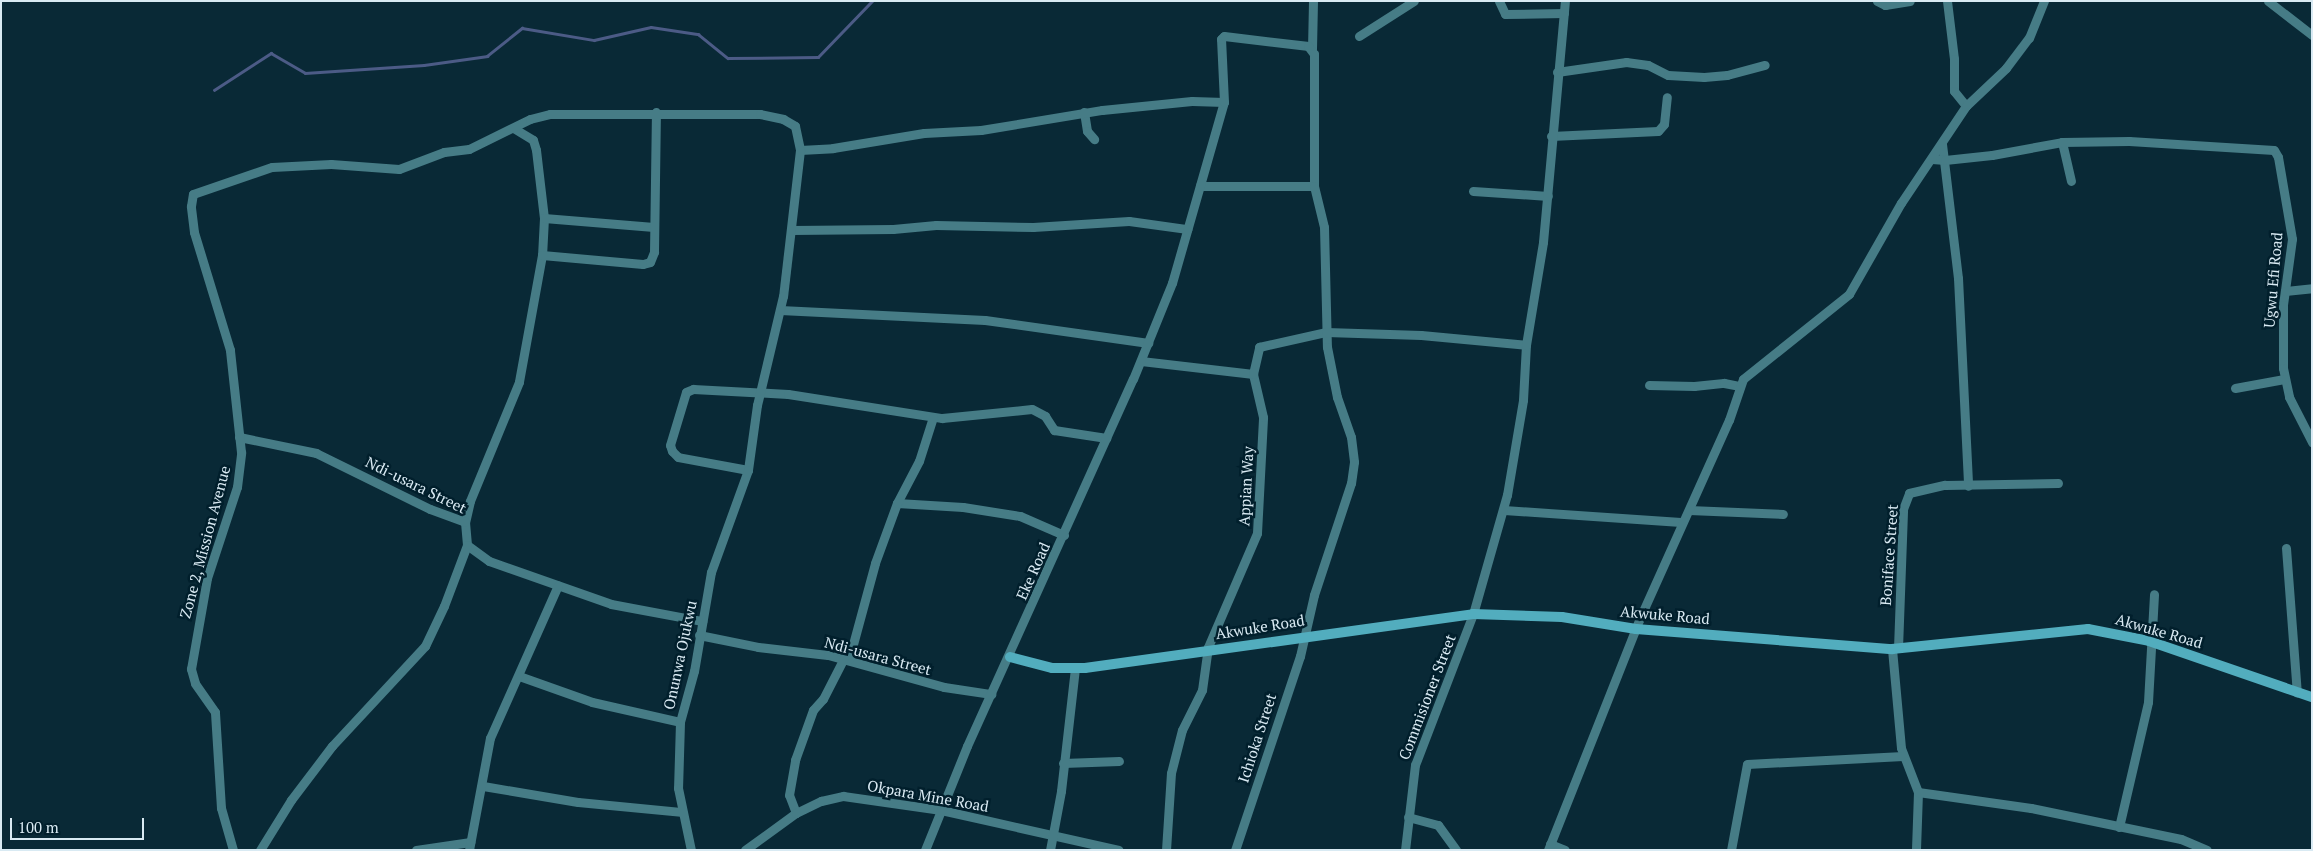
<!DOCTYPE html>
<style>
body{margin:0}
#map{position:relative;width:2313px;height:851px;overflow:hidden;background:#092936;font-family:"PT Serif",serif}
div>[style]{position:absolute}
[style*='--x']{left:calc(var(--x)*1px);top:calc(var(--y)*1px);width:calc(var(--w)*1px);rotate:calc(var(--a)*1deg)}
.stream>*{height:2.5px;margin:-1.25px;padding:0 1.25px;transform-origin:1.25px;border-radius:1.25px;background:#4c5b86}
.street>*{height:9px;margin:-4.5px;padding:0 4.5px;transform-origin:4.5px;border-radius:4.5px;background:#467c86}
.secondary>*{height:10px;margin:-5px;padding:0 5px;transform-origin:5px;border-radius:5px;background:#52adbe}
span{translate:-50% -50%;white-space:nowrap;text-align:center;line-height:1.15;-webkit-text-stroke:5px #011f2c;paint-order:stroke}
.street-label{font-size:15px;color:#d9eaf3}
.frame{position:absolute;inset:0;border:2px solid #d9eaf3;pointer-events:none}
.scale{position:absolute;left:10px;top:818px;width:134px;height:22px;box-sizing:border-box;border:2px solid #d9eaf3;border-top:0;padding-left:6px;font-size:15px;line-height:18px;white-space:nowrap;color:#d9eaf3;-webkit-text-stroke:4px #011f2c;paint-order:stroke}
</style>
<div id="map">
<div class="stream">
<div style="--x:214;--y:90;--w:68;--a:-33"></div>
<div style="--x:271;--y:53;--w:39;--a:30"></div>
<div style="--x:305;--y:73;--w:119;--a:-3.8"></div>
<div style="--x:424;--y:65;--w:64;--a:-8.1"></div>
<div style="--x:487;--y:56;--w:45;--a:-38.7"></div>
<div style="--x:522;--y:28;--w:73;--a:9.5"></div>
<div style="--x:594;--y:40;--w:58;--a:-12.8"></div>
<div style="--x:651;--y:27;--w:48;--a:8.5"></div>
<div style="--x:698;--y:34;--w:38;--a:39"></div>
<div style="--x:728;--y:58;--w:90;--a:-0.6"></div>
<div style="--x:818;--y:57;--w:78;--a:-46"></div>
</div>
<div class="street">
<div style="--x:1499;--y:1;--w:14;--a:65"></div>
<div style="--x:1505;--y:14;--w:59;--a:-1"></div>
<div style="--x:1877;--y:1;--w:9;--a:27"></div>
<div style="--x:1885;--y:5;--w:25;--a:-9"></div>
<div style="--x:1947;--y:1;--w:58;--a:83.1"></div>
<div style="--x:1954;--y:59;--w:32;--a:90"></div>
<div style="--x:1954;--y:91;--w:19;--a:51"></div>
<div style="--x:2268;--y:1;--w:56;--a:37.7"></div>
<div style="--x:1359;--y:36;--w:65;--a:-32.5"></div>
<div style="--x:1312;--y:49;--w:48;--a:-88.8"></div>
<div style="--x:1557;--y:72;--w:70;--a:-8.2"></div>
<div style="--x:1626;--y:62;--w:22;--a:8"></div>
<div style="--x:1648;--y:65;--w:22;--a:27"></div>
<div style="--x:1668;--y:75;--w:36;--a:3"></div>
<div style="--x:1704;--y:77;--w:23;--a:-5"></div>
<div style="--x:1727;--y:75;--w:39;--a:-15"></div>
<div style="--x:1084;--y:112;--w:19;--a:81"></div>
<div style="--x:1087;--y:131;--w:11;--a:49"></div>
<div style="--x:515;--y:129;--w:21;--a:31"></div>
<div style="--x:533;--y:140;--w:10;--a:73"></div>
<div style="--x:536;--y:150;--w:68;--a:83.3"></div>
<div style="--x:544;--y:218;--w:37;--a:93"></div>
<div style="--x:542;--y:255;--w:129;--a:100.3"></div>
<div style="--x:519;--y:382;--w:129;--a:112.4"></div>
<div style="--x:470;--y:501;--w:22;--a:103"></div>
<div style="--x:465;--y:522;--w:23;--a:85"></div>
<div style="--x:467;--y:545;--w:27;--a:36"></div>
<div style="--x:489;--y:561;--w:129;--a:19.4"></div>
<div style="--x:611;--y:604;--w:93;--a:10.6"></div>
<div style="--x:1551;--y:136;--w:107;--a:-2.7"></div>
<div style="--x:1658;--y:131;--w:9;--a:-49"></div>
<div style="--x:1664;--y:124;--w:27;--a:-84"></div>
<div style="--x:2062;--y:142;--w:40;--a:77"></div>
<div style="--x:1942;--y:144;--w:135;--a:83.2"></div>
<div style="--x:1958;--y:278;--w:208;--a:87.2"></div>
<div style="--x:800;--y:150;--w:33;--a:-3"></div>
<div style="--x:833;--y:148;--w:92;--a:-9.4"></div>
<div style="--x:924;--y:133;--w:57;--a:-3"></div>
<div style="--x:981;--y:130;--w:123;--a:-9.4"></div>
<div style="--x:1102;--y:110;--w:90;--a:-5.7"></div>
<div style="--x:1192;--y:101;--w:32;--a:2"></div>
<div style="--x:1932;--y:159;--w:13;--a:4"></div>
<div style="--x:1945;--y:160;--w:47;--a:-6.1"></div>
<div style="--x:1992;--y:155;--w:71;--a:-10.5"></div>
<div style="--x:2062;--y:142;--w:67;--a:-0.9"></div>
<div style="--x:2129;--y:141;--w:145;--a:3.6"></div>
<div style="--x:2274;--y:150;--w:8;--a:60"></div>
<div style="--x:2278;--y:157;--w:83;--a:80.3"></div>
<div style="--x:2292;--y:239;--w:67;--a:97.8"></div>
<div style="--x:2283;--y:305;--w:63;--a:90"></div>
<div style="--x:2283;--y:368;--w:30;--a:78"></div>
<div style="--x:2289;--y:397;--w:51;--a:62.9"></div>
<div style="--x:1200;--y:186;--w:114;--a:0"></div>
<div style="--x:1473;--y:191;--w:75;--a:3.8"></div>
<div style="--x:544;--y:218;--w:110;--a:4.7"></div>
<div style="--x:792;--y:230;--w:101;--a:-0.6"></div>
<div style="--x:893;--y:229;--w:43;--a:-5.3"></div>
<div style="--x:936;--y:225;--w:97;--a:1.2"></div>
<div style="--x:1033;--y:227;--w:96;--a:-3.6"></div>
<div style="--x:1129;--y:221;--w:59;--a:7.9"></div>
<div style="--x:542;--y:255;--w:101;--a:5.1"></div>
<div style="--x:643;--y:264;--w:7;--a:-16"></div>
<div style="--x:650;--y:262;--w:11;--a:-68"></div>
<div style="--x:654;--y:252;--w:140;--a:-89.2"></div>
<div style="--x:2285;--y:291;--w:27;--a:-6"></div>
<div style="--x:780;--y:310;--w:205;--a:2.8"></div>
<div style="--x:985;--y:320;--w:165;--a:8"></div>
<div style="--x:1141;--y:361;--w:113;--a:6.6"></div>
<div style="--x:1649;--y:385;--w:45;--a:1.3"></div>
<div style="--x:1694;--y:386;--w:30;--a:-6"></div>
<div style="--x:1724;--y:383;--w:15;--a:11"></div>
<div style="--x:2235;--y:388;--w:50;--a:-10.4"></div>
<div style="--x:239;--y:437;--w:79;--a:11.7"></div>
<div style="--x:316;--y:453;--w:127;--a:26.2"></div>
<div style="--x:430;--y:509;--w:37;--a:20"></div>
<div style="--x:748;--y:470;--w:71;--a:-169.5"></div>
<div style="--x:678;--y:457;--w:8;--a:-135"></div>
<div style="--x:672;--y:451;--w:6;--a:-108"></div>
<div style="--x:670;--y:445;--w:55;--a:-73.2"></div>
<div style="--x:686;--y:392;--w:8;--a:-23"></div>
<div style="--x:693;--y:389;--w:95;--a:3"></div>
<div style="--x:788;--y:394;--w:156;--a:8.9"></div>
<div style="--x:942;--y:418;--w:90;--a:-5.7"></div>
<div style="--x:1032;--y:409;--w:15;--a:28"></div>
<div style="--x:1045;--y:416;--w:17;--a:57"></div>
<div style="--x:1054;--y:430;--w:53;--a:8.7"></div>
<div style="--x:897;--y:503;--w:66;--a:3.5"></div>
<div style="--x:963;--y:507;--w:58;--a:9"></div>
<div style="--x:1020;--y:516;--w:48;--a:23.4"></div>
<div style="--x:1504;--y:510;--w:177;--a:3.9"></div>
<div style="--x:1689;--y:510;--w:94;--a:2.4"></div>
<div style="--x:2286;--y:548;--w:145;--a:85.7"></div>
<div style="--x:699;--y:635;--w:60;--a:11.5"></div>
<div style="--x:758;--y:647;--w:70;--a:6.5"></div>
<div style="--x:828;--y:655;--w:120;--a:15.4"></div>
<div style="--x:944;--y:687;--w:48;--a:8.5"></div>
<div style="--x:1898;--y:648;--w:139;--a:-87.9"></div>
<div style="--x:1903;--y:509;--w:17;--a:-69"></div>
<div style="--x:1909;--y:493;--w:37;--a:-13"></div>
<div style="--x:1945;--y:485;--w:113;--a:-1"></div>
<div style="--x:1892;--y:649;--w:99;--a:84.8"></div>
<div style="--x:1901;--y:748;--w:47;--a:68.9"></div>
<div style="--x:1918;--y:792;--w:58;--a:92"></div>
<div style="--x:849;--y:659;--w:99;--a:-74.8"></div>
<div style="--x:875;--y:563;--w:64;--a:-69.9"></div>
<div style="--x:897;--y:503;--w:47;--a:-62.4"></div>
<div style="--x:919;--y:461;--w:46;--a:-72.3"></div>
<div style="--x:519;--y:676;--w:77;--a:19.6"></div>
<div style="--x:592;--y:702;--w:90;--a:12.8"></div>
<div style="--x:1063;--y:763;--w:56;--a:-2"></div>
<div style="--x:483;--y:786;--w:96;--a:9.6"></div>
<div style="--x:578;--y:802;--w:103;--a:5.5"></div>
<div style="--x:1918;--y:792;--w:114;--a:8.1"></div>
<div style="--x:2031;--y:808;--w:153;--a:11.7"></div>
<div style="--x:2181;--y:839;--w:28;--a:23"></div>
<div style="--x:796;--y:813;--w:19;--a:-111"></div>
<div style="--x:789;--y:795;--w:36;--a:-80"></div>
<div style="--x:795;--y:760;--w:53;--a:-70.2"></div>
<div style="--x:813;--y:710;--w:15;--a:-48"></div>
<div style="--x:823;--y:699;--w:46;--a:-62.9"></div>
<div style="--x:1408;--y:817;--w:31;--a:15"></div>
<div style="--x:1438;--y:825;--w:31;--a:54"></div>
<div style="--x:2119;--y:827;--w:128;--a:-76.9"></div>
<div style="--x:2148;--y:702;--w:108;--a:-86.8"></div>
<div style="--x:1550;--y:844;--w:16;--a:22"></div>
<div style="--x:233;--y:850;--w:44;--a:-105.9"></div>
<div style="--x:221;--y:808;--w:96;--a:-93.6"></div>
<div style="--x:215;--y:712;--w:35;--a:-125"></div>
<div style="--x:195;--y:683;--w:15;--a:-106"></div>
<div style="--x:191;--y:669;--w:92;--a:-80"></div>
<div style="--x:207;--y:578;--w:96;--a:-71.8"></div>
<div style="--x:237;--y:487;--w:35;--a:-83"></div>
<div style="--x:241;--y:452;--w:103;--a:-96.2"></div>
<div style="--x:230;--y:350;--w:123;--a:-107"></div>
<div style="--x:194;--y:232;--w:26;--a:-97"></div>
<div style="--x:191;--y:206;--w:12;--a:-81"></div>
<div style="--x:193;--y:194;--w:83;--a:-18.9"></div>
<div style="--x:272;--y:167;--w:59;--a:-2.9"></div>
<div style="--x:331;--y:164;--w:68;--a:4.2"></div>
<div style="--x:399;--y:169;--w:48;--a:-20.7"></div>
<div style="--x:444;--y:152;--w:25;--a:-7"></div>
<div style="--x:469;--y:149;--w:68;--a:-26.2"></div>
<div style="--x:530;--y:119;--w:21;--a:-14"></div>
<div style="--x:550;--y:114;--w:210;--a:0"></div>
<div style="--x:760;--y:114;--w:24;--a:12"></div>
<div style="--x:783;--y:119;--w:14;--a:30"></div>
<div style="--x:795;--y:126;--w:25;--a:78"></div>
<div style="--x:800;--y:150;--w:147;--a:96.6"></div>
<div style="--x:783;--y:296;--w:112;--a:103.4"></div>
<div style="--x:757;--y:405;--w:66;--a:97.9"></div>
<div style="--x:748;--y:470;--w:109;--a:109.9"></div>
<div style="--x:711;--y:572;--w:100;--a:99.7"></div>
<div style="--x:694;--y:671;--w:53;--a:105.4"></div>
<div style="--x:680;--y:722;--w:66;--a:91.7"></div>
<div style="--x:678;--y:788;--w:63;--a:78.2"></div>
<div style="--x:260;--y:850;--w:59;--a:-58.2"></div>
<div style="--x:291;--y:800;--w:68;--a:-52.8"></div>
<div style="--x:332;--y:746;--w:137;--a:-47.1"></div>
<div style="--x:425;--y:646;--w:44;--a:-64.6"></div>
<div style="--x:444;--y:606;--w:65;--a:-69.3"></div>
<div style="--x:416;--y:850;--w:55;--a:-8.4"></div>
<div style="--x:469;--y:850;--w:114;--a:-79.4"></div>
<div style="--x:490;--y:738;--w:167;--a:-66"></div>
<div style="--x:745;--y:850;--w:63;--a:-36"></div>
<div style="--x:796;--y:813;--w:28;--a:-26"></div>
<div style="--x:821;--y:801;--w:23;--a:-13"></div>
<div style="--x:843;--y:796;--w:99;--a:8.1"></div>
<div style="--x:941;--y:810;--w:182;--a:12.7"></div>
<div style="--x:925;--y:850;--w:112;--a:-68"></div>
<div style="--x:967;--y:746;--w:403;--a:-65.7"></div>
<div style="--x:1133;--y:379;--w:104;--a:-67.9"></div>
<div style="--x:1172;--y:283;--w:188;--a:-74"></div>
<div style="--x:1224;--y:102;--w:63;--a:-92.7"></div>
<div style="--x:1221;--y:39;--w:4;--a:-45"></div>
<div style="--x:1224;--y:36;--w:85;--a:6.8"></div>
<div style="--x:1308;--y:46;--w:10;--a:53"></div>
<div style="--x:1314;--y:54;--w:132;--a:90"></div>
<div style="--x:1314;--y:186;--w:42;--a:76.3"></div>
<div style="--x:1324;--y:227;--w:120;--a:88.6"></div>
<div style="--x:1327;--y:347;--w:51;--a:78.7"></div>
<div style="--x:1337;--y:397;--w:42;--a:70.7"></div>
<div style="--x:1351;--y:437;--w:25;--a:83"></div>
<div style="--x:1354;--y:462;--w:21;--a:98"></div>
<div style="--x:1351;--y:483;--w:118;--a:108.3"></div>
<div style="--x:1314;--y:595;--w:63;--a:102.9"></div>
<div style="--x:1300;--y:656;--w:205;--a:108.5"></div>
<div style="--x:1050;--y:850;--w:60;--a:-79.4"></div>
<div style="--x:1061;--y:791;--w:123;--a:-83.5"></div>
<div style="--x:1166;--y:850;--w:77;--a:-86.3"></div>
<div style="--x:1171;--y:773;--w:44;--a:-75.7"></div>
<div style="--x:1182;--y:730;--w:45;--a:-63.4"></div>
<div style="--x:1202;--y:690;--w:43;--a:-82.1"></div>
<div style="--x:1208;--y:647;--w:124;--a:-66.7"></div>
<div style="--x:1257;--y:533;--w:116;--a:-87"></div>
<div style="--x:1263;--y:417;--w:44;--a:-103.1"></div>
<div style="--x:1253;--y:374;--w:28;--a:-77"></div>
<div style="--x:1259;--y:347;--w:69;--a:-12.6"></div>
<div style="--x:1326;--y:332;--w:95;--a:1.8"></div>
<div style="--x:1421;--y:335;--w:105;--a:5.4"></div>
<div style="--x:1405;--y:850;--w:86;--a:-83.3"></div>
<div style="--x:1415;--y:765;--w:162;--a:-69"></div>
<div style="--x:1473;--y:614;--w:124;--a:-74.1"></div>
<div style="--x:1507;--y:495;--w:96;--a:-80.4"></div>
<div style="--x:1523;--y:400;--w:55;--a:-86.9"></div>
<div style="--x:1526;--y:345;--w:104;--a:-80.6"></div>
<div style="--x:1543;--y:242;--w:242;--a:-84.8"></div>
<div style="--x:1548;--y:850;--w:247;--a:-68.4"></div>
<div style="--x:1639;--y:620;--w:219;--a:-65.8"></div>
<div style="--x:1729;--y:420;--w:43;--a:-71.1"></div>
<div style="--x:1743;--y:379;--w:136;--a:-38.7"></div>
<div style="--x:1849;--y:294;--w:105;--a:-60.3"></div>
<div style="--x:1901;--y:203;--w:117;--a:-56.2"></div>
<div style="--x:1966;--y:106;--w:55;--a:-43.5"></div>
<div style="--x:2006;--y:68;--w:38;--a:-53"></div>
<div style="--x:2029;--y:38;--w:40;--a:-68"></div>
<div style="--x:1731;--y:850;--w:87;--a:-79.5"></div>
<div style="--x:1747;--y:764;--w:156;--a:-2.9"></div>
</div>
<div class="secondary">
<div style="--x:1010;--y:657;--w:43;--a:14.7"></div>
<div style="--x:1052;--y:668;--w:33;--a:0"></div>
<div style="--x:1085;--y:668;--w:392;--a:-7.9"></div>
<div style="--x:1473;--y:614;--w:89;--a:1.9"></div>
<div style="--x:1562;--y:617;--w:75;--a:9.2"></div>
<div style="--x:1636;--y:629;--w:257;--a:4.5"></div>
<div style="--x:1892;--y:649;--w:197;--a:-5.8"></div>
<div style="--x:2088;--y:629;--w:62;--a:11.1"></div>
<div style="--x:2149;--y:641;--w:172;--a:19"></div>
</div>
<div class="street-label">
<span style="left:2273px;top:280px;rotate:-85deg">Ugwu Efi Road</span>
<span style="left:416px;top:485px;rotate:26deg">Ndi-usara Street</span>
<span style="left:1246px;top:486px;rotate:-87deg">Appian Way</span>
<span style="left:205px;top:542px;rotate:-75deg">Zone 2, Mission Avenue</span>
<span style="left:1889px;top:555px;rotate:-86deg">Boniface Street</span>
<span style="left:1033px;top:571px;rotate:-66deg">Eke Road</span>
<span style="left:1665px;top:615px;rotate:5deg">Akwuke Road</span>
<span style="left:1260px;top:627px;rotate:-9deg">Akwuke Road</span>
<span style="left:2159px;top:631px;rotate:16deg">Akwuke Road</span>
<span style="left:680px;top:655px;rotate:-78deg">Onunwa Ojukwu</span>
<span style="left:878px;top:656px;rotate:15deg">Ndi-usara Street</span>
<span style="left:1427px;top:697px;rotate:-69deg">Commisioner Street</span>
<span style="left:1257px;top:738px;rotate:-72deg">Ichioka Street</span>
<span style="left:928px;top:796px;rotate:10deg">Okpara Mine Road</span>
</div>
<div class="frame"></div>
<div class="scale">100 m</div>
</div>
